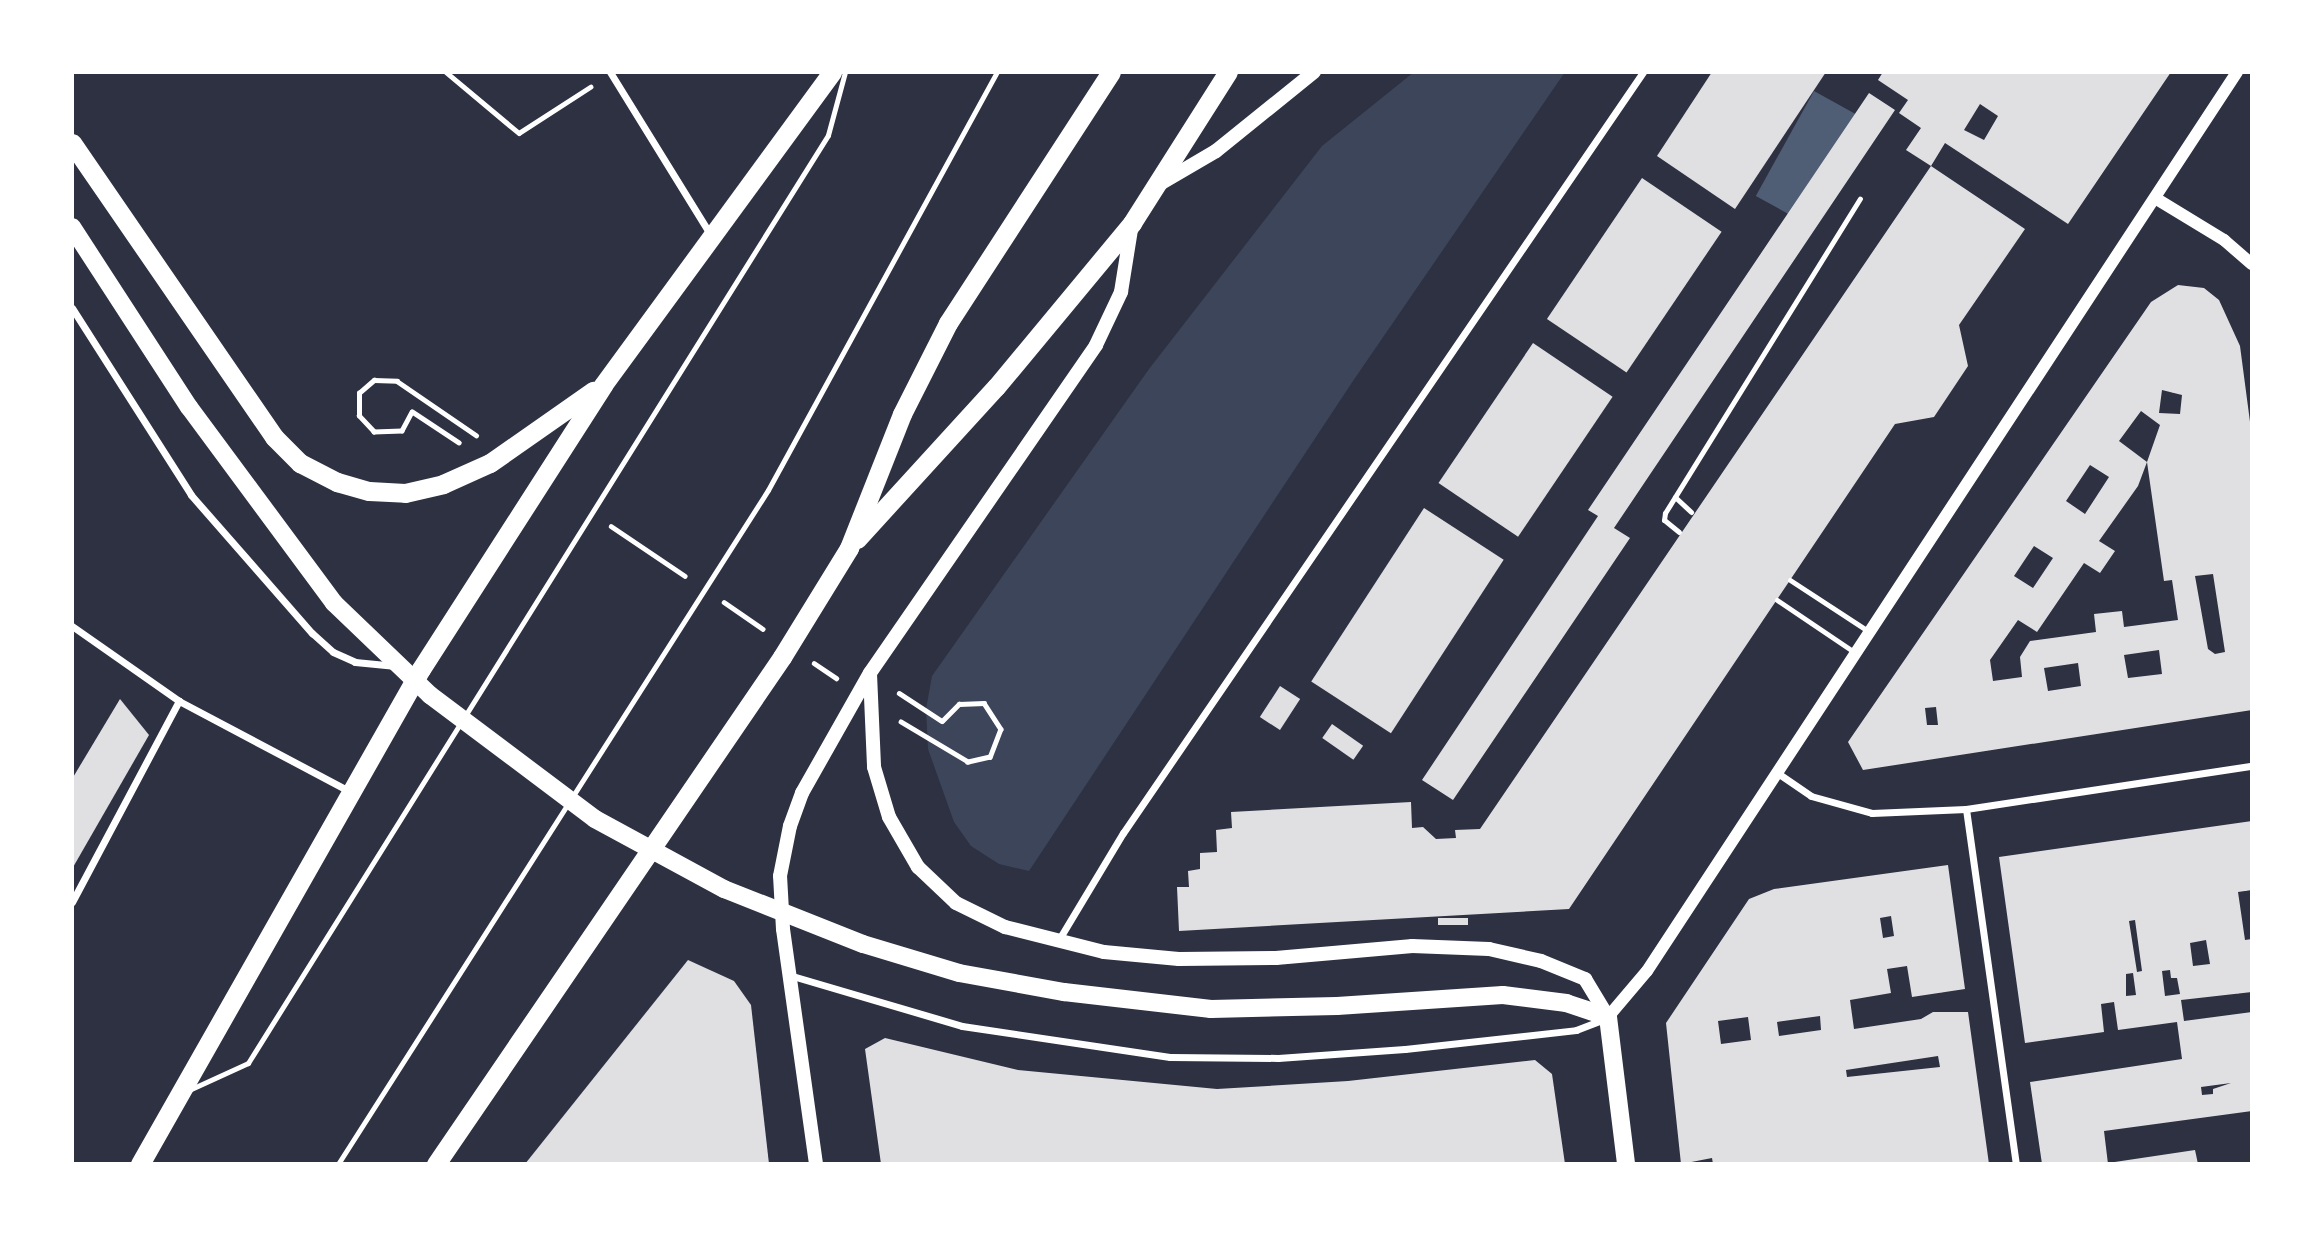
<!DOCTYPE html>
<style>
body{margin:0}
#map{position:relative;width:2324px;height:1236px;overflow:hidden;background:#2d3142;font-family:"Playfair Display",serif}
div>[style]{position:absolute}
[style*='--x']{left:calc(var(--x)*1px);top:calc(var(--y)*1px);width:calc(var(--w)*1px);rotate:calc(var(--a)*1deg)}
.green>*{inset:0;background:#3c4559}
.water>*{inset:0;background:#4f5d75;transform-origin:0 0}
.building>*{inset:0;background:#e0e0e3;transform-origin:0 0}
.path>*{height:4.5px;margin:-2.25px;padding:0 2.25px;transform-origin:2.25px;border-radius:2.25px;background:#fff}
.service>*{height:5px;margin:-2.5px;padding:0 2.5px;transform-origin:2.5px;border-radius:2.5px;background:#fff}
.minor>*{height:7px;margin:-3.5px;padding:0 3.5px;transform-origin:3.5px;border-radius:3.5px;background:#fff}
.tertiary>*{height:12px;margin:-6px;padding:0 6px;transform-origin:6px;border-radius:6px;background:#fff}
.secondary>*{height:14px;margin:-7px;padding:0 7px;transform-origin:7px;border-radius:7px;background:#fff}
.primary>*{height:18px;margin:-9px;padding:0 9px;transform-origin:9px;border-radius:9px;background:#fff}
.trunk>*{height:19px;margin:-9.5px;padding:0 9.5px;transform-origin:9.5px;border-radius:9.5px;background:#fff}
span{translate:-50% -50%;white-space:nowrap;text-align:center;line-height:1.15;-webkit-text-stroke:7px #fff;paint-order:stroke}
.frame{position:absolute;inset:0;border:74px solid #fff;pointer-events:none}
</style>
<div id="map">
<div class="green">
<div style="clip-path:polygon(1414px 72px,1565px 72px,1353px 381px,1029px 871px,999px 864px,971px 846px,954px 822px,928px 749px,926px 709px,932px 676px,1149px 369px,1322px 146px)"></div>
</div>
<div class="water">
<div style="left:1814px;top:91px;width:47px;height:120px;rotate:29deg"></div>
</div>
<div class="building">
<div style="clip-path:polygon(1712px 72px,1826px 72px,1735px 209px,1657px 156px)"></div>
<div style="clip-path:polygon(evenodd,1883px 72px,2171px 72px,2068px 224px,1945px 143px,1931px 166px,1906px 150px,1921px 128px,1899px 113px,1908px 100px,1878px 80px,1883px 72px,1980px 104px,1998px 116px,1984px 140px,1964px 130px,1980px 104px)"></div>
<div style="clip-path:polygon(1869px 93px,1895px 110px,1614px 528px,1630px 538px,1453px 800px,1422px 780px,1598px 516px,1588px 510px)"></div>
<div style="clip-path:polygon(1931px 166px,2025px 229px,1959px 325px,1968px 366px,1934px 417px,1895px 424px,1569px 909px,1179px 931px,1177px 887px,1189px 887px,1188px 871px,1200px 869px,1200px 853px,1217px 852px,1216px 830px,1232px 828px,1231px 812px,1411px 802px,1412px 828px,1423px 827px,1436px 839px,1456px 838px,1455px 830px,1480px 829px)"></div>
<div style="left:1642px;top:178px;width:96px;height:170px;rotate:34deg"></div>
<div style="clip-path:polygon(evenodd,2178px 285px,2204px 288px,2219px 300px,2240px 346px,2252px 437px,2252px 710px,1863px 770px,1848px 742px,2151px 302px,2178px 285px,2162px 390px,2182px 395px,2180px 414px,2159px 413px,2162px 390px,2178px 285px,2141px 411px,2160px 425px,2147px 462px,2164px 581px,2172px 580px,2178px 620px,2124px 627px,2122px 611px,2094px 614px,2096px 632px,2030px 641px,2020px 657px,2022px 677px,1993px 681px,1990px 660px,2018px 620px,2037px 632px,2084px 563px,2100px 573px,2115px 551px,2099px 541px,2138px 486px,2147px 462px,2119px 441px,2141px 411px,2178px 285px,2090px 465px,2109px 477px,2085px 514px,2066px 501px,2090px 465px,2178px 285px,2034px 546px,2053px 558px,2033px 588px,2014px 576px,2034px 546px,2178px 285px,2213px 574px,2225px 652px,2215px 654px,2208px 649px,2195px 576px,2213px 574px,2178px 285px,2159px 650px,2162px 674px,2128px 678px,2124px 655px,2159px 650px,2178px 285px,2078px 663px,2081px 686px,2048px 691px,2044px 668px,2078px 663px,2178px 285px,1936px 707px,1938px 725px,1927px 725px,1925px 708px,1936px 707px)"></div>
<div style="left:1533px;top:343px;width:96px;height:169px;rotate:34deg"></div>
<div style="left:1424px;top:508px;width:95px;height:207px;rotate:33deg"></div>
<div style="left:1280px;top:686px;width:24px;height:37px;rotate:33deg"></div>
<div style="clip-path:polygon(120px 699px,149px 735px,72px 869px,72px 779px)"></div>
<div style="left:1332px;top:724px;width:38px;height:17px;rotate:35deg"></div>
<div style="clip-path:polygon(evenodd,2252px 821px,2252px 890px,2238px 892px,2245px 940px,2252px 939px,2252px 992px,2181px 1000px,2184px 1021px,2252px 1012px,2252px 1111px,2104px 1131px,2108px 1164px,2042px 1164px,2030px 1082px,2182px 1059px,2177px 1022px,2118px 1030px,2114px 1002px,2101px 1004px,2104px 1032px,2025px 1043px,1999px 857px,2252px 821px,2135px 920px,2142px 971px,2137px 972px,2129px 921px,2135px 920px,2252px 821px,2206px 940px,2210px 964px,2193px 966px,2190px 943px,2206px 940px,2252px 821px,2170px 970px,2171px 978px,2177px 978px,2180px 994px,2165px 996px,2162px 971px,2170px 970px,2252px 821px,2133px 973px,2136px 995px,2126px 996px,2126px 974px,2133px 973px,2252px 821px,2231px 1083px,2213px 1089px,2213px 1094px,2202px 1095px,2201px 1087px,2231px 1083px)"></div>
<div style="clip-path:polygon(evenodd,1948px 865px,1965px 989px,1912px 997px,1907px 966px,1887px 969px,1891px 993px,1850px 1000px,1854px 1029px,1921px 1019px,1933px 1012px,1968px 1012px,1989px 1164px,1713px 1164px,1712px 1158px,1681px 1164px,1666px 1023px,1749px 899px,1774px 889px,1948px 865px,1891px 916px,1894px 936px,1883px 938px,1880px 918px,1891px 916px,1948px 865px,1820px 1016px,1821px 1030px,1779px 1036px,1777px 1022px,1820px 1016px,1948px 865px,1748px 1017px,1751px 1040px,1721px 1044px,1718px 1021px,1748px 1017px,1948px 865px,1938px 1056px,1940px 1067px,1847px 1077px,1846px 1070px,1938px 1056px)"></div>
<div style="left:1438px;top:918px;width:30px;height:7px"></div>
<div style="clip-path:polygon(688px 960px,734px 981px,751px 1005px,769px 1164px,525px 1164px)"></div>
<div style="clip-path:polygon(885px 1038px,1018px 1070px,1217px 1089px,1348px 1081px,1535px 1060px,1552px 1074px,1565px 1164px,881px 1164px,865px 1049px)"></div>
<div style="clip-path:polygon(2195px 1150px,2198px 1164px,2109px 1164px,2108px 1163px)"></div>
</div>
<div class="path">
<div style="--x:446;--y:72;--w:95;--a:39.9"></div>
<div style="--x:519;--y:133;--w:85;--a:-32.9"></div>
<div style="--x:459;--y:443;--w:56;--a:-146.6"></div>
<div style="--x:412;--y:412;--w:21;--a:118"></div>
<div style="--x:402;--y:431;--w:28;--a:178"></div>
<div style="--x:374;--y:432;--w:22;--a:-133"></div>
<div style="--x:359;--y:416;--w:23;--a:-90"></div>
<div style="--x:359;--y:393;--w:20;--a:-41"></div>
<div style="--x:374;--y:380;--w:23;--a:2"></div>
<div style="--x:397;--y:381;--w:96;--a:34.4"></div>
<div style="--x:611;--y:526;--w:89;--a:34"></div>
<div style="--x:724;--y:602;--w:47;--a:34.7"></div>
<div style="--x:814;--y:663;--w:27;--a:34"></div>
<div style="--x:899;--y:693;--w:51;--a:33.1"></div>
<div style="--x:942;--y:721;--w:24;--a:-45"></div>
<div style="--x:959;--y:704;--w:25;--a:-2"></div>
<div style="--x:984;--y:703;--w:31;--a:57"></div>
<div style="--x:1001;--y:729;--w:30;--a:111"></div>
<div style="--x:990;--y:757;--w:23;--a:167"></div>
<div style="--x:968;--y:762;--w:78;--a:-149.2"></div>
</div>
<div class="service">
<div style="--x:1675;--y:497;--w:22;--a:43"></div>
<div style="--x:1679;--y:532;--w:19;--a:-141"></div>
<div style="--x:1664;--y:520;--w:7;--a:-82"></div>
<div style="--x:1665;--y:513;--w:370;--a:-58.2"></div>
<div style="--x:1790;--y:580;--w:93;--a:33.2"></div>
<div style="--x:1777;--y:600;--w:93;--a:34"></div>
<div style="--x:189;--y:1090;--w:65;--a:-24.6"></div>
<div style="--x:248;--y:1063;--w:1094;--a:-57.99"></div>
<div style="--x:828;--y:135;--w:65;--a:-74.9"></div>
<div style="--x:338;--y:1164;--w:799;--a:-57.46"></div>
<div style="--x:768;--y:490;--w:477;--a:-61.3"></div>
</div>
<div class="minor">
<div style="--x:610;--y:72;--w:190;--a:58.3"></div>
<div style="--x:72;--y:308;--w:222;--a:57.5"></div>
<div style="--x:191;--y:495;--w:184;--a:48.8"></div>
<div style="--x:312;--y:633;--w:28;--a:42"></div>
<div style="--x:333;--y:652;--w:24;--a:24"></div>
<div style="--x:355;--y:662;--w:41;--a:5.6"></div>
<div style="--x:72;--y:626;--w:131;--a:35"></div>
<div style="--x:179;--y:701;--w:192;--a:27.9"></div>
<div style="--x:1776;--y:772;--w:42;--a:34.4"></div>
<div style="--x:1811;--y:796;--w:63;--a:15.6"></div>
<div style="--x:1872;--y:813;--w:94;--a:-2.4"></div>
<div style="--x:1966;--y:809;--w:289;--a:-8.6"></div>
<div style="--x:1966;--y:809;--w:359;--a:82"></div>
<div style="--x:72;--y:902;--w:228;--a:-62"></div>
<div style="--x:1058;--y:941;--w:126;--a:-59"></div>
<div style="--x:1123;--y:833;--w:922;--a:-55.65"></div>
<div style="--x:789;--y:975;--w:180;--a:16.4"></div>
<div style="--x:962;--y:1026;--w:210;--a:8.5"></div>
<div style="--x:1170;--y:1057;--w:108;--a:0.5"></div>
<div style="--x:1278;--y:1058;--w:127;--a:-4.1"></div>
<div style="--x:1405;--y:1049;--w:172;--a:-6.3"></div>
<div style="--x:1576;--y:1030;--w:30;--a:-21"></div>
</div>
<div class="tertiary">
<div style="--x:2155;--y:198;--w:81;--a:31.3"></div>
<div style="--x:2224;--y:240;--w:37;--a:41"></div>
<div style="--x:1608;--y:1017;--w:60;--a:-49.7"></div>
<div style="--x:1647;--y:971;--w:1075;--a:-56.72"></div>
</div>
<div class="secondary">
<div style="--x:1158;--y:185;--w:67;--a:-30.4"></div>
<div style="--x:1216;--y:151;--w:126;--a:-38.9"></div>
<div style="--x:870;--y:674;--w:93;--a:87.5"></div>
<div style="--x:874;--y:767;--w:52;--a:73.3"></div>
<div style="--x:889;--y:817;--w:58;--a:59.9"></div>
<div style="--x:918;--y:867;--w:52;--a:43.5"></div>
<div style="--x:956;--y:903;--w:55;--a:26.1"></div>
<div style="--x:1005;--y:927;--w:102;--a:14.2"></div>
<div style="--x:1104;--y:952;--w:75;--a:5.3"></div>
<div style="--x:1179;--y:959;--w:97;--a:-0.6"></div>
<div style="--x:1276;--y:958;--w:137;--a:-5"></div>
<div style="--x:1412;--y:946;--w:77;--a:2.2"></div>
<div style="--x:1489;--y:949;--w:53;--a:13"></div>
<div style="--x:1541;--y:961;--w:48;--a:22.2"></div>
<div style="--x:1585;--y:979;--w:44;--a:58.8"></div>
<div style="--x:816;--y:1164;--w:237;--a:-98"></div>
<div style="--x:783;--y:929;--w:53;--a:-93.2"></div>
<div style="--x:780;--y:876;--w:51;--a:-78.7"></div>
<div style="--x:790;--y:826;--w:35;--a:-70"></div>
<div style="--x:802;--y:793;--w:138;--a:-60.5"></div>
<div style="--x:870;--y:673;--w:398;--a:-55.4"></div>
<div style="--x:1096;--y:345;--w:59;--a:-64.7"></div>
<div style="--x:1121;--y:292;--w:70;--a:-80.9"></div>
</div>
<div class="primary">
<div style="--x:72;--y:227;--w:215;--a:57"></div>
<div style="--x:189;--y:407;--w:244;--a:53.5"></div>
<div style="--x:334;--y:603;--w:133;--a:43.8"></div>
<div style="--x:430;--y:695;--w:206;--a:36.9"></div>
<div style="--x:595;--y:819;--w:147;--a:28.5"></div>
<div style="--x:724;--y:889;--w:149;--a:21.6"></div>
<div style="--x:863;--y:944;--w:100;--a:16.8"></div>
<div style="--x:959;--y:973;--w:107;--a:10.3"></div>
<div style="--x:1064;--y:992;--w:148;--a:6.6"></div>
<div style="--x:1211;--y:1009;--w:126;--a:-1.4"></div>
<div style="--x:1337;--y:1006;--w:166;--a:-3.8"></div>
<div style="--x:1503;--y:995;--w:64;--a:7.2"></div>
<div style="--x:1566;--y:1003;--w:44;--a:18.4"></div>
<div style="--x:1608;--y:1017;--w:148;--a:83"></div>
</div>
<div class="trunk">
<div style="--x:72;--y:143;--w:357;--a:55.5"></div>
<div style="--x:274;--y:437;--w:37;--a:45"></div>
<div style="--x:300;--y:463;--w:42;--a:27.2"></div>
<div style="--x:337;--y:482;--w:33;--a:16"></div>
<div style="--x:369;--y:491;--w:36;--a:3"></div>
<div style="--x:405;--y:493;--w:39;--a:-13"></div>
<div style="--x:443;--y:484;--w:51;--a:-24.1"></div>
<div style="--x:490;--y:463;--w:126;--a:-35"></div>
<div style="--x:857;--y:539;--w:206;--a:-47.6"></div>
<div style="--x:996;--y:387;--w:213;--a:-50.3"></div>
<div style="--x:1132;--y:223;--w:179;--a:-57.6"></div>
<div style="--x:140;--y:1164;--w:569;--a:-60.42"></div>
<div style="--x:421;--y:669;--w:337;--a:-57.3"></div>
<div style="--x:603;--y:385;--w:388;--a:-53.8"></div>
<div style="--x:436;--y:1164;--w:614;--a:-55.69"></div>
<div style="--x:782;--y:657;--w:128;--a:-58.4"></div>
<div style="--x:849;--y:548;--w:144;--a:-68.4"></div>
<div style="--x:902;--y:414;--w:102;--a:-63.2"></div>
<div style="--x:948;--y:323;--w:299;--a:-57"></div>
</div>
<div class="frame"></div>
</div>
